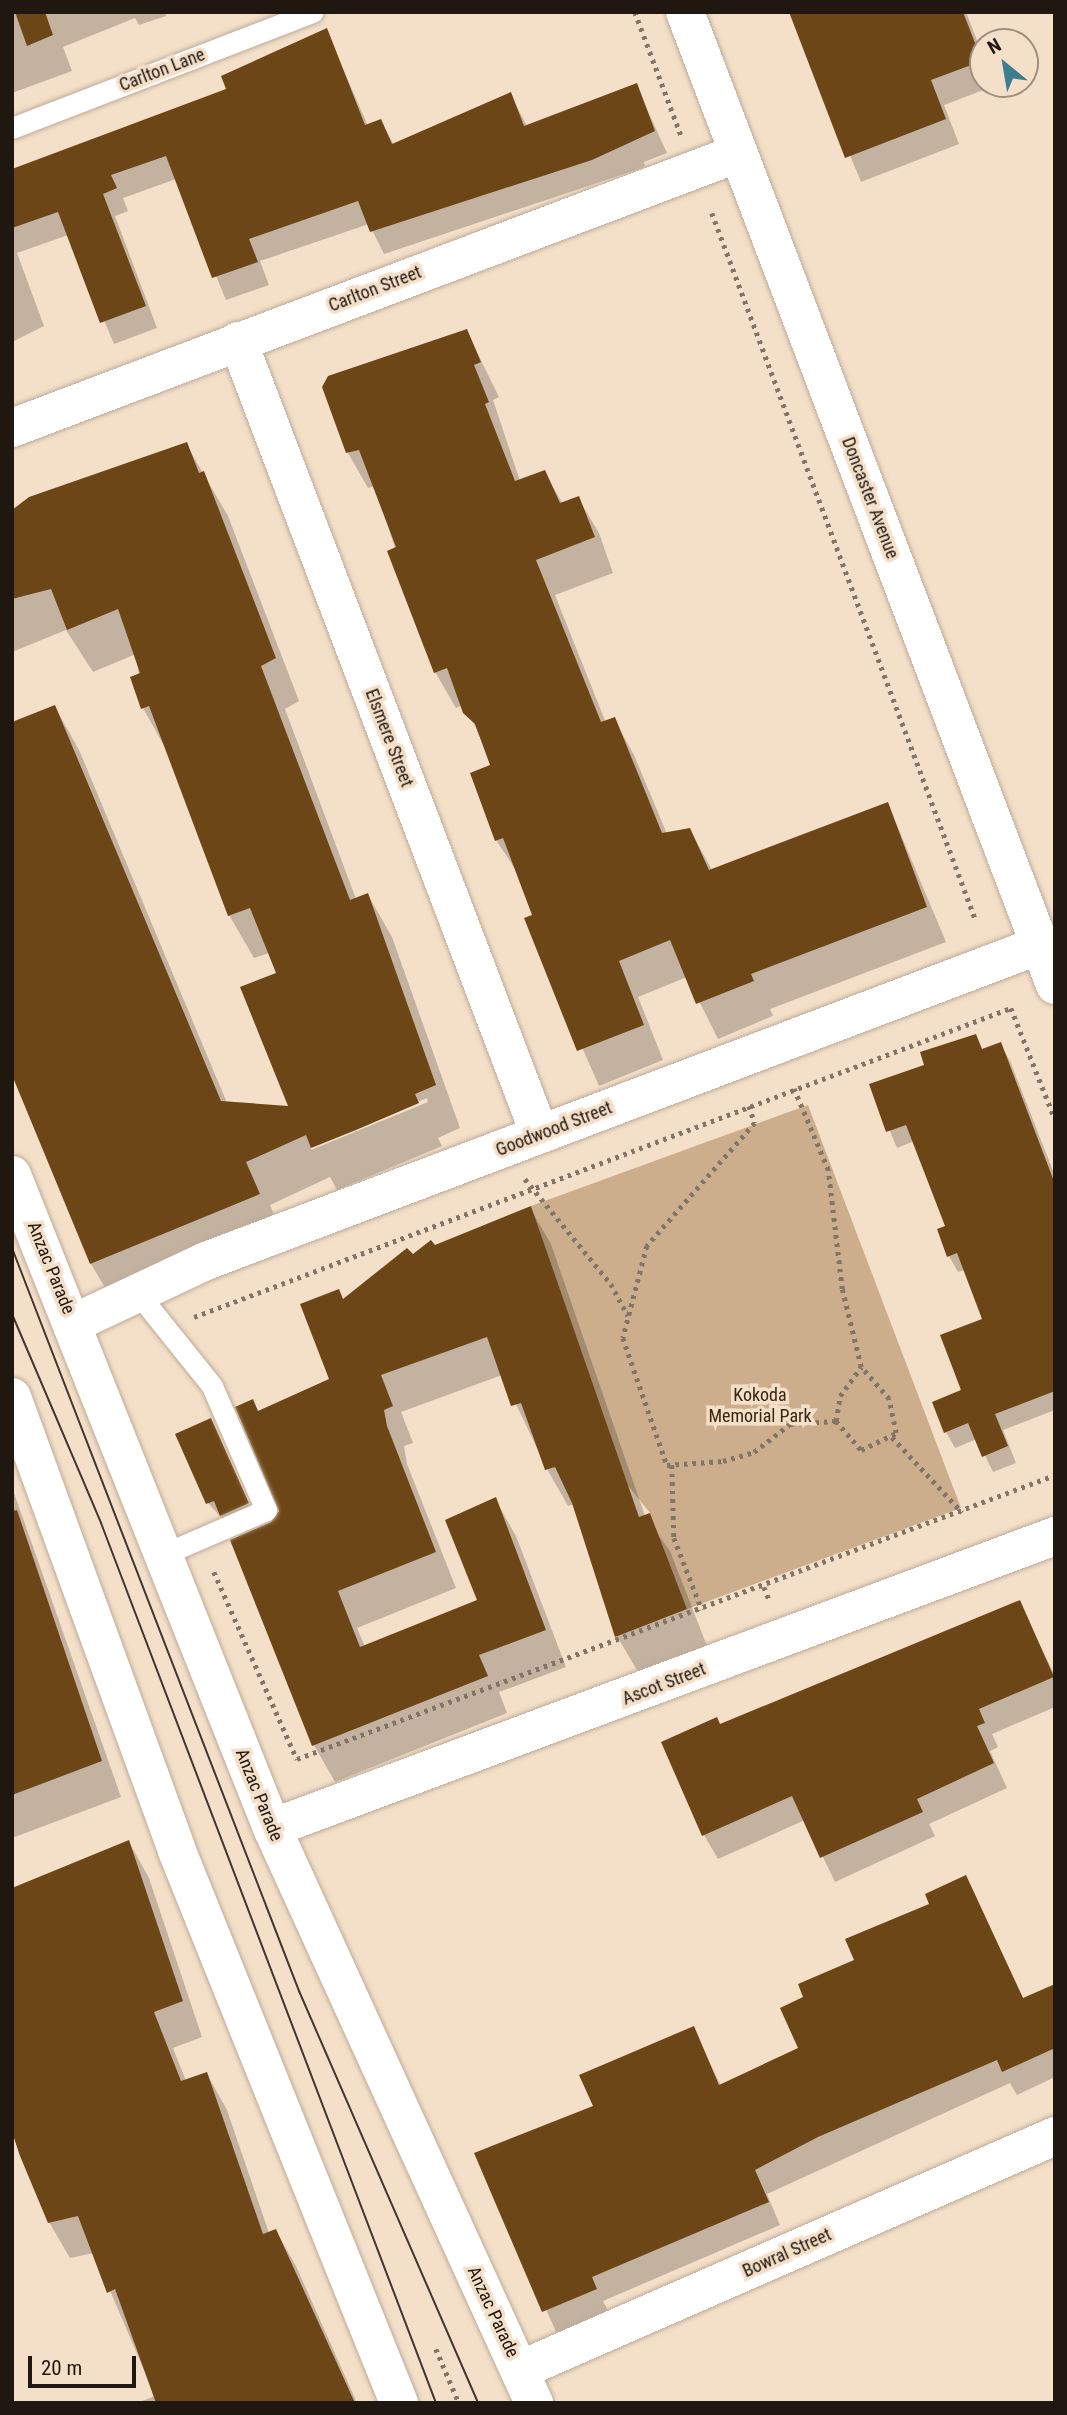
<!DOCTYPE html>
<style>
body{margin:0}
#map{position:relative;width:1067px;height:2415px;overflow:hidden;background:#f4dfc9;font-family:"Roboto Condensed",sans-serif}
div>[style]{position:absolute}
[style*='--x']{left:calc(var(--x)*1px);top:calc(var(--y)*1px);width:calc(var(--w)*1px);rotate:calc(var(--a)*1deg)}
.green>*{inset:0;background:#ccae8d}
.shadow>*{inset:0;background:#0003}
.building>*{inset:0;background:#6d4617}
.path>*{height:4.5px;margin-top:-2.25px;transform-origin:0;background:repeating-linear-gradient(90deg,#827466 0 3.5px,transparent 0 8.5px)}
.roads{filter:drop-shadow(0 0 2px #bfab96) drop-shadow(0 0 2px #bfab96)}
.lane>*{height:21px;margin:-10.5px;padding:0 10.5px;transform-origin:10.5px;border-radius:10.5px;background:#fff}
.street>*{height:38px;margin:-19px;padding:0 19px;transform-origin:19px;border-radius:19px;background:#fff}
.secondary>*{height:38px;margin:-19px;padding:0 19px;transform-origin:19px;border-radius:19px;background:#fff}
.primary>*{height:38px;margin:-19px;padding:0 19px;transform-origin:19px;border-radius:19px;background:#fff}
.tram>*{height:2px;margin:-1px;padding:0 1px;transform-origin:1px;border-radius:1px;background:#41372e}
span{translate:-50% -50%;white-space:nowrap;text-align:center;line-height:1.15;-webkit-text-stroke:7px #f4dfc9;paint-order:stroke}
.street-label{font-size:18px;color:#1f1710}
.park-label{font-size:18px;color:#392610}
.frame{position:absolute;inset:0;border:14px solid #1f1710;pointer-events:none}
.north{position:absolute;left:969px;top:28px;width:70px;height:70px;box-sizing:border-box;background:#f4dfc9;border:2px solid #9f8f7f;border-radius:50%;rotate:330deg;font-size:19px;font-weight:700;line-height:28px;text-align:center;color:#1f1710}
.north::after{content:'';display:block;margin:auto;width:24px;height:32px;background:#3c7d8f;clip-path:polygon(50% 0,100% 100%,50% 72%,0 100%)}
.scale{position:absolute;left:28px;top:2356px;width:108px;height:32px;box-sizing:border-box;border:4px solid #1f1710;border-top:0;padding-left:9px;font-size:21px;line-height:24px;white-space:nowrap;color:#1f1710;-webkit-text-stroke:5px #f4dfc9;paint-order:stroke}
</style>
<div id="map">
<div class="green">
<div style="clip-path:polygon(808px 1105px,961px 1508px,687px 1609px,650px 1513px,626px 1483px,531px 1206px)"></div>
</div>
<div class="shadow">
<div style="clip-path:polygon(12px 12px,165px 12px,166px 16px,139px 25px,135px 18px,63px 47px,72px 71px,12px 93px)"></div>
<div style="clip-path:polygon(791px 12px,966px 12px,983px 56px,983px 84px,994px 86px,944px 105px,959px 144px,861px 182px)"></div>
<div style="clip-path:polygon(326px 30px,368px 126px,381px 121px,394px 145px,510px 94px,527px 126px,636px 85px,667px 153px,644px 162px,645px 167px,384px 254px,369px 224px,260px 261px,269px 285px,226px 300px,176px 179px,123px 198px,128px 211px,115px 216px,157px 328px,114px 344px,68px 235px,17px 253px,44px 326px,12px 342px,12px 176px,229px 90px)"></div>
<div style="clip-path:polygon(467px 332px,499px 397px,493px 400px,520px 481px,544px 472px,563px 504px,578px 498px,599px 533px,613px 573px,555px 595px,606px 723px,614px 719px,634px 755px,667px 834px,690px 830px,712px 870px,888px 804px,946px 942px,770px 1009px,773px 1016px,718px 1039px,687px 977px,638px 997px,663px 1060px,599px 1086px,526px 919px,535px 916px,519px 875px,496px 840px,493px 766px,465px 704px,456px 708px,435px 672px,375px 486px,368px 488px,348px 453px,324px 387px)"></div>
<div style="clip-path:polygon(evenodd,186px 444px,228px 516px,299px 701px,285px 709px,356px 899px,368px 895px,392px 937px,460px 1128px,438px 1138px,442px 1146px,337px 1190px,330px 1177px,270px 1205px,283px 1237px,116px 1306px,91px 1264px,12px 1075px,12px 717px,14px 723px,55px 707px,79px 750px,227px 1103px,291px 1108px,278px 974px,269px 953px,254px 958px,229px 915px,167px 751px,143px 708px,136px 654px,93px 672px,66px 630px,12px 652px,12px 509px,186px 444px,427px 1098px,428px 1102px,311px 1150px,311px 1146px,427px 1098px)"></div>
<div style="clip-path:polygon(975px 1036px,983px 1051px,1000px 1044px,1010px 1061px,1055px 1176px,1055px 1410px,1003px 1430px,1016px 1463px,993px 1472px,977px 1439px,955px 1448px,946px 1432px,984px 1320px,965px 1270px,958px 1272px,949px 1256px,947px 1227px,914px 1141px,897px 1148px,871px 1085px,926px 1066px)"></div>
<div style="clip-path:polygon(530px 1208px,551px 1244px,645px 1516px,670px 1551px,707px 1646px,638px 1672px,617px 1636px,574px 1504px,568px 1506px,547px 1469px,502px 1375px,401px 1412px,413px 1443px,404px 1446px,407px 1464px,456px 1588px,357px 1628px,365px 1647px,479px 1601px,495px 1499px,516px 1536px,566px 1667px,499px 1692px,507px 1713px,335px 1782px,314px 1745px,232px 1541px,272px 1523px,281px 1511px,258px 1412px,331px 1380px,344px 1301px,413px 1257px)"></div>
<div style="clip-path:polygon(215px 1428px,252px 1512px,226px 1523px,208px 1503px,177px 1435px)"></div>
<div style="clip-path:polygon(12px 1487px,121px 1797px,12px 1838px)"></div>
<div style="clip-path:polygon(1019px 1602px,1055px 1676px,1055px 1707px,992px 1734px,998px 1747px,990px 1751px,1007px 1788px,929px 1824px,935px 1836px,835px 1882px,805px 1820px,718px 1859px,704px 1835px,720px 1726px)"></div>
<div style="clip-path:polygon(129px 1842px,149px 1878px,202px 2037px,173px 2048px,186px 2081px,207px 2074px,227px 2110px,269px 2233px,276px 2231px,296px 2266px,357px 2403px,137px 2403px,155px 2396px,94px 2253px,70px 2258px,49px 2222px)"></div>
<div style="clip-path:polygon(966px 1878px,1024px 2000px,1055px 1986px,1055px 2077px,1017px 2095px,1010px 2083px,767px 2194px,780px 2225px,603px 2301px,609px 2313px,557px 2334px,477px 2154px,595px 2107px,693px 2028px,721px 2086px,800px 2049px,806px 1998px)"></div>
</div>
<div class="building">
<div style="clip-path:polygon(15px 12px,45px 12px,53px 35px,27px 46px)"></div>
<div style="clip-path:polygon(789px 12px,963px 12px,982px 61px,931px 80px,946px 119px,845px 158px)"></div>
<div style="clip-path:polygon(327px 28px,365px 125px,381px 119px,392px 144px,511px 92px,524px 126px,637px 83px,655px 131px,592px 160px,370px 232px,358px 201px,249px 239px,258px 262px,212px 278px,166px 156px,111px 175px,117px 188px,103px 194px,146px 306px,100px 323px,58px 212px,12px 228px,12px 169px,226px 89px,221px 76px)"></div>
<div style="clip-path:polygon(467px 329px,481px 362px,474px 365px,489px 402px,485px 404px,515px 481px,545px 470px,560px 503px,579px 496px,595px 537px,536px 560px,601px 722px,615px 717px,662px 833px,690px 828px,709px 870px,888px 802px,927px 907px,751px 974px,754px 981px,696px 1004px,670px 940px,619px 961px,644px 1025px,577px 1051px,524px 918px,532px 915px,503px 838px,495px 841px,470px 773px,490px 765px,475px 724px,463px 713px,447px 668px,434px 673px,387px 551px,396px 547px,359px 450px,346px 453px,322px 387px,328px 376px)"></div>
<div style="clip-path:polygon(187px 442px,199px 473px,204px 471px,276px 658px,261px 666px,350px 900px,368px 893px,436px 1085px,415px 1094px,419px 1103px,356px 1130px,311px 1148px,306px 1135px,246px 1162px,260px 1194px,90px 1264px,12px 1075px,12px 722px,55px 705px,221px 1101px,288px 1106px,240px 987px,276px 973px,250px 908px,228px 916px,149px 706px,141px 709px,130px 677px,140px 673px,118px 609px,67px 630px,51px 589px,12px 599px,12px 510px,29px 497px)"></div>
<div style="clip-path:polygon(976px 1034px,982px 1049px,1001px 1042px,1055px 1184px,1055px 1391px,995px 1414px,1008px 1446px,982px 1457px,968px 1423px,944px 1433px,932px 1402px,961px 1390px,940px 1335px,982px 1319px,957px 1253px,947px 1257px,937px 1229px,945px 1226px,906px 1125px,886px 1132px,869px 1084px,924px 1065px,920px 1052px)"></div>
<div style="clip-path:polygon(531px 1206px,639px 1517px,650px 1513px,687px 1609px,615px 1637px,572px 1503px,555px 1467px,545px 1470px,521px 1403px,511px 1406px,487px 1337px,381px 1375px,393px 1406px,384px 1410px,387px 1426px,436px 1552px,338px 1591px,360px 1647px,477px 1600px,445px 1520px,496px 1497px,546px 1630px,479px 1655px,488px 1676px,312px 1746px,230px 1540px,271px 1522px,279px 1511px,235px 1407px,253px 1399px,258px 1411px,329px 1379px,300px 1304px,339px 1289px,343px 1299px,407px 1248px,413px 1254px,431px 1240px,435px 1245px)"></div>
<div style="clip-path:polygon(211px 1418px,249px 1503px,220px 1516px,214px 1501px,206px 1504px,175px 1434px)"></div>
<div style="clip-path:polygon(17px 1510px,102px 1761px,12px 1795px,12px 1511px)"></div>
<div style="clip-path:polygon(1020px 1600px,1054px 1677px,979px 1709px,985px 1723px,977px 1726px,994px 1763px,917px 1799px,923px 1812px,820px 1858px,792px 1796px,702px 1836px,661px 1742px,717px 1717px,720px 1724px)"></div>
<div style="clip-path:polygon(129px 1840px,183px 2001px,154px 2012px,181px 2081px,207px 2072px,263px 2234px,276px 2229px,355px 2403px,156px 2403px,115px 2289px,107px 2293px,78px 2216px,48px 2223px,20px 2156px,12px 2132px,12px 1888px)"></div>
<div style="clip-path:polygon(966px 1875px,1023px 1998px,1055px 1984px,1055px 2048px,1002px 2072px,997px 2060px,818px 2137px,755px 2170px,769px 2202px,592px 2277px,597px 2289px,542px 2312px,474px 2153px,593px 2106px,579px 2075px,694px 2026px,719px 2085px,798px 2048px,780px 2008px,803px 1997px,798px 1984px,854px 1960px,845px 1939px,929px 1904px,925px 1894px)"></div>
</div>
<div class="path">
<div style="--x:635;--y:12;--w:131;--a:69.5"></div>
<div style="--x:712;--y:213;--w:756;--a:69.55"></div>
<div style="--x:749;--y:1106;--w:18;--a:71"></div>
<div style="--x:755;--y:1123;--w:164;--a:131.3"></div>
<div style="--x:647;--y:1246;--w:95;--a:104.6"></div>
<div style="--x:623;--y:1338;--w:134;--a:70.9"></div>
<div style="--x:667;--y:1465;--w:56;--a:-4.1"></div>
<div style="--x:723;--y:1461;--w:32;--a:-16"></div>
<div style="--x:754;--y:1452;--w:46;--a:-37.9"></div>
<div style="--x:790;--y:1424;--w:46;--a:-3.7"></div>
<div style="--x:836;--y:1421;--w:25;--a:-81"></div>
<div style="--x:840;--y:1396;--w:36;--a:-54"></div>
<div style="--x:861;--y:1367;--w:80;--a:-103.7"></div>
<div style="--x:842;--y:1289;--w:120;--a:-96.7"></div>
<div style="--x:828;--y:1170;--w:88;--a:-112.8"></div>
<div style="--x:525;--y:1179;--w:136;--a:50.7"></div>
<div style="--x:611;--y:1284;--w:36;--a:62"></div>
<div style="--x:194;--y:1317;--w:873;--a:-20.72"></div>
<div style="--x:1011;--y:1008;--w:119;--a:68.4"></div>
<div style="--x:836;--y:1421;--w:38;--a:49"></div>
<div style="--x:861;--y:1450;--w:39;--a:-26"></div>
<div style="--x:896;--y:1433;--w:35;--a:-102"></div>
<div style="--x:889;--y:1399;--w:43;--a:-131.2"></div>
<div style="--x:892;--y:1437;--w:103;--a:47"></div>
<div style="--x:672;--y:1465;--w:73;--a:88.4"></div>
<div style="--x:674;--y:1538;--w:77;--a:68.7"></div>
<div style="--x:214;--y:1572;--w:205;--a:66.1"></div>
<div style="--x:297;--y:1759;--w:809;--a:-20.54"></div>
<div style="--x:764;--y:1587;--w:16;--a:68"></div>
<div style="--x:436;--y:2349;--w:59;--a:66.9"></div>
</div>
<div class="roads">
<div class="lane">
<div style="--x:12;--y:128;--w:322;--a:-21.1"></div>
<div style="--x:140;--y:1296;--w:115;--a:51.3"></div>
<div style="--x:212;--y:1386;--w:135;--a:66.5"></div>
<div style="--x:266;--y:1510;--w:113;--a:156.6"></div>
</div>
<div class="street">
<div style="--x:238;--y:341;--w:849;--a:69.18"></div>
<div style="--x:12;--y:428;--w:777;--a:-20.72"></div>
<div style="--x:74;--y:1323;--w:146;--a:-25.2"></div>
<div style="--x:206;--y:1261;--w:892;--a:-20.75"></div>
<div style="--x:272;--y:1828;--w:836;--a:-20.45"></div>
<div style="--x:520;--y:2370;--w:584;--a:-23.62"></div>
</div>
<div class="secondary">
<div style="--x:685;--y:12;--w:1041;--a:69.18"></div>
</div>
<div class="primary">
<div style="--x:12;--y:1175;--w:703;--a:68.29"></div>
<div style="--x:272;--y:1828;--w:632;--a:65.5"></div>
<div style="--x:12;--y:1397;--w:483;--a:70"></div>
<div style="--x:177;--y:1851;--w:595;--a:68.09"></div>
</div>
</div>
<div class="tram">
<div style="--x:12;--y:1248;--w:797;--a:68.88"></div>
<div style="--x:299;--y:1991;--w:449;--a:66.5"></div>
<div style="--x:12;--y:1314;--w:227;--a:66.9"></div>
<div style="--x:101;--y:1523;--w:942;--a:69.16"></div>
</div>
<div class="street-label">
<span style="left:162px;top:70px;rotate:-21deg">Carlton Lane</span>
<span style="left:375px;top:289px;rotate:-21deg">Carlton Street</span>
<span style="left:870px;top:498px;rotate:69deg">Doncaster Avenue</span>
<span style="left:389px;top:738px;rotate:69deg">Elsmere Street</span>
<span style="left:554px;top:1129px;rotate:-21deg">Goodwood Street</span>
<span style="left:51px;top:1268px;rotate:68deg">Anzac Parade</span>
<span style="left:664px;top:1684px;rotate:-21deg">Ascot Street</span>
<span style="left:259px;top:1795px;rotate:68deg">Anzac Parade</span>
<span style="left:787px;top:2253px;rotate:-24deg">Bowral Street</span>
<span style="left:493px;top:2312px;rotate:65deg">Anzac Parade</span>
</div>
<div class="park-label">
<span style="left:760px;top:1406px">Kokoda<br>Memorial Park</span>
</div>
<div class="frame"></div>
<div class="north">N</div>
<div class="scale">20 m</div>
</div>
